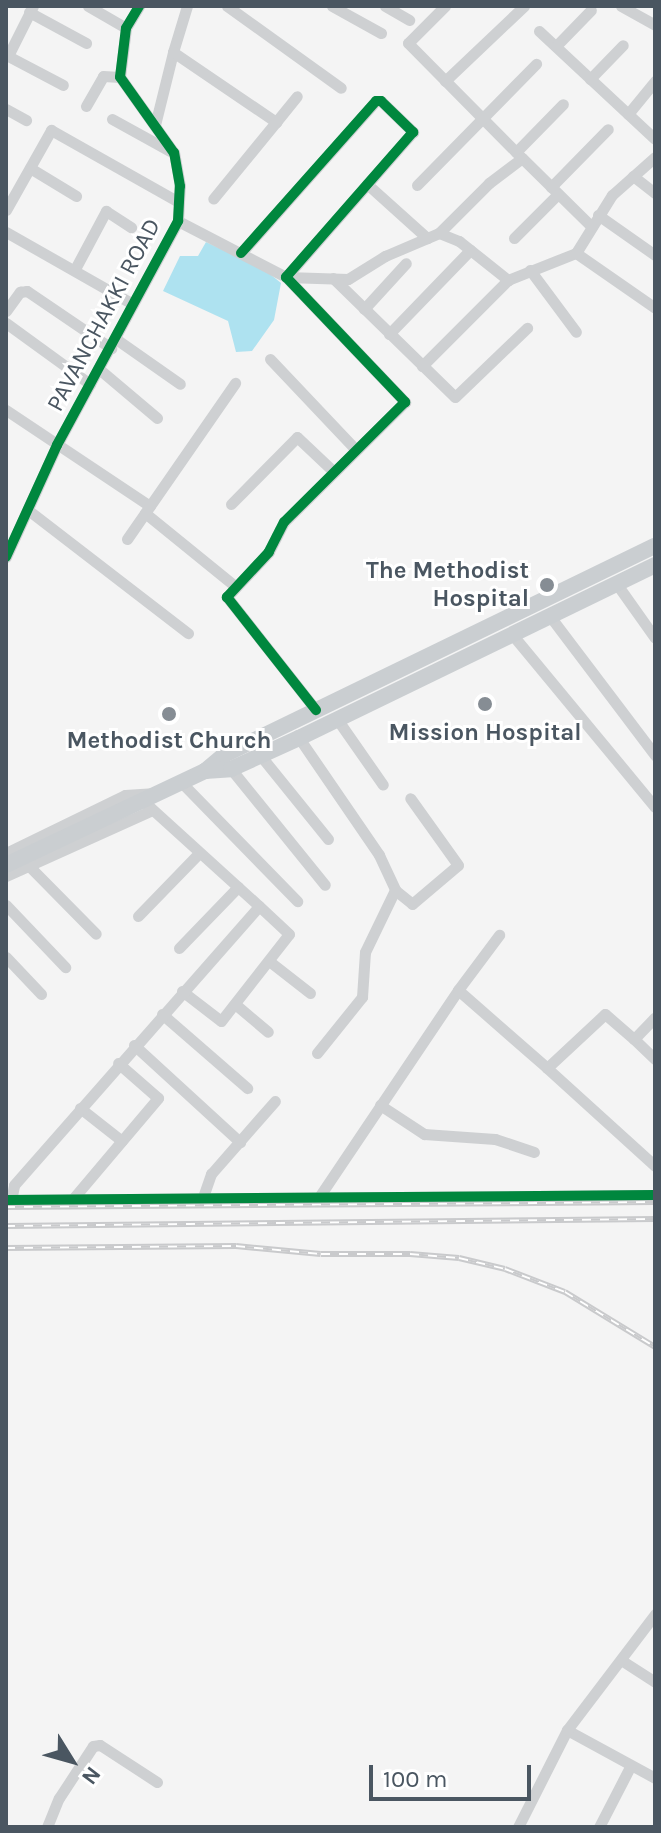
<!DOCTYPE html>
<style>
body{margin:0}
#map{position:relative;width:661px;height:1833px;overflow:hidden;background:#f4f4f4;font-family:Karla,sans-serif}
div>[style]{position:absolute}
[style*='--x']{left:calc(var(--x)*1px);top:calc(var(--y)*1px);width:calc(var(--w)*1px);rotate:calc(var(--a)*1deg)}
.water>*{inset:0;background:#aee2f0}
.minor>*{height:11px;margin:-5.5px;padding:0 5.5px;transform-origin:5.5px;border-radius:5.5px;background:#ced0d2}
.primary>*{height:16px;margin:-8px;padding:0 8px;transform-origin:8px;border-radius:8px;background:#caced1}
.rail>*{height:6px;margin-top:-3px;transform-origin:0;background:repeating-linear-gradient(90deg,#fff 0 9px,#c9cacc 0 18px);box-sizing:border-box;border-block:2px solid #c9cacc}
.cycleway>*{height:10px;margin:-5px;padding:0 5px;transform-origin:5px;border-radius:5px;background:#00873e}
.dots>*{width:22px;height:22px;translate:-50% -50%;box-sizing:border-box;border:4px solid #fff;border-radius:50%}
span{translate:-50% -50%;white-space:nowrap;text-align:center;line-height:1.15;-webkit-text-stroke:6px #fff;paint-order:stroke}
.street-label{font-size:24px;color:#4a5661}
.poi-label{font-size:24px;color:#4a5661;font-weight:700}
.right{translate:-100% -50%;text-align:right}
.frame{position:absolute;inset:0;border:8px solid #4a5661;pointer-events:none}
.north{position:absolute;left:32px;top:1721px;width:80px;height:80px;-webkit-text-stroke:6px #fff;paint-order:stroke;rotate:127deg;font-size:22px;font-weight:700;line-height:32px;text-align:center;color:#4a5661}
.north::after{content:'';display:block;margin:auto;width:28px;height:36px;background:#4a5661;clip-path:polygon(50% 0,100% 100%,50% 72%,0 100%)}
.scale{position:absolute;left:369px;top:1765px;width:162px;height:36px;box-sizing:border-box;border:4px solid #4a5661;border-top:0;padding-left:10px;font-size:24px;line-height:28px;white-space:nowrap;color:#4a5661;-webkit-text-stroke:6px #fff;paint-order:stroke}
</style>
<div id="map">
<div class="water">
<div style="clip-path:polygon(206px 242px,265px 270px,281px 283px,274px 320px,252px 351px,236px 352px,228px 321px,163px 291px,180px 256px,198px 256px)"></div>
</div>
<div class="minor">
<div style="--x:33;--y:6;--w:56;--a:116.6"></div>
<div style="--x:8;--y:56;--w:62;--a:27.8"></div>
<div style="--x:88;--y:6;--w:44;--a:30.1"></div>
<div style="--x:227;--y:6;--w:140;--a:35.7"></div>
<div style="--x:332;--y:6;--w:56;--a:28.9"></div>
<div style="--x:385;--y:6;--w:28;--a:30"></div>
<div style="--x:445;--y:6;--w:52;--a:135"></div>
<div style="--x:408;--y:43;--w:162;--a:45.3"></div>
<div style="--x:621;--y:6;--w:39;--a:29"></div>
<div style="--x:29;--y:12;--w:65;--a:28.5"></div>
<div style="--x:539;--y:31;--w:158;--a:43"></div>
<div style="--x:556;--y:46;--w:50;--a:-45.8"></div>
<div style="--x:173;--y:52;--w:48;--a:-73.1"></div>
<div style="--x:590;--y:79;--w:47;--a:-45.9"></div>
<div style="--x:445;--y:81;--w:109;--a:-43.5"></div>
<div style="--x:86;--y:106;--w:34;--a:-60"></div>
<div style="--x:103;--y:76;--w:17;--a:3"></div>
<div style="--x:6;--y:109;--w:23;--a:29"></div>
<div style="--x:628;--y:114;--w:43;--a:-50.7"></div>
<div style="--x:112;--y:119;--w:66;--a:28.9"></div>
<div style="--x:276;--y:122;--w:33;--a:-51"></div>
<div style="--x:155;--y:125;--w:75;--a:-76.1"></div>
<div style="--x:173;--y:52;--w:125;--a:34.2"></div>
<div style="--x:276;--y:122;--w:99;--a:129.3"></div>
<div style="--x:516;--y:152;--w:67;--a:-45.6"></div>
<div style="--x:30;--y:168;--w:54;--a:31.3"></div>
<div style="--x:633;--y:176;--w:28;--a:38"></div>
<div style="--x:367;--y:184;--w:81;--a:42"></div>
<div style="--x:417;--y:185;--w:170;--a:-45.5"></div>
<div style="--x:551;--y:187;--w:81;--a:-45.5"></div>
<div style="--x:6;--y:210;--w:92;--a:-60.6"></div>
<div style="--x:51;--y:130;--w:145;--a:29.4"></div>
<div style="--x:598;--y:215;--w:70;--a:35.1"></div>
<div style="--x:178;--y:221;--w:122;--a:27.4"></div>
<div style="--x:286;--y:277;--w:62;--a:1.8"></div>
<div style="--x:348;--y:279;--w:44;--a:-31.9"></div>
<div style="--x:385;--y:256;--w:59;--a:-23.1"></div>
<div style="--x:439;--y:233;--w:22;--a:22"></div>
<div style="--x:459;--y:241;--w:63;--a:38.5"></div>
<div style="--x:508;--y:280;--w:73;--a:-21.7"></div>
<div style="--x:576;--y:253;--w:68;--a:-58.2"></div>
<div style="--x:612;--y:195;--w:57;--a:-41.5"></div>
<div style="--x:6;--y:232;--w:146;--a:29.6"></div>
<div style="--x:439;--y:233;--w:71;--a:-45"></div>
<div style="--x:489;--y:183;--w:41;--a:-37.1"></div>
<div style="--x:522;--y:158;--w:97;--a:44.6"></div>
<div style="--x:514;--y:238;--w:62;--a:-45"></div>
<div style="--x:241;--y:253;--w:203;--a:-48.4"></div>
<div style="--x:376;--y:101;--w:5;--a:0"></div>
<div style="--x:381;--y:101;--w:45;--a:44.1"></div>
<div style="--x:413;--y:132;--w:193;--a:131.2"></div>
<div style="--x:286;--y:277;--w:173;--a:46.4"></div>
<div style="--x:405;--y:402;--w:170;--a:135.2"></div>
<div style="--x:284;--y:522;--w:34;--a:117"></div>
<div style="--x:269;--y:552;--w:62;--a:133"></div>
<div style="--x:227;--y:597;--w:144;--a:51.8"></div>
<div style="--x:576;--y:253;--w:96;--a:34.8"></div>
<div style="--x:75;--y:269;--w:66;--a:-61.9"></div>
<div style="--x:106;--y:211;--w:30;--a:33"></div>
<div style="--x:530;--y:270;--w:77;--a:53.4"></div>
<div style="--x:333;--y:278;--w:170;--a:44.3"></div>
<div style="--x:455;--y:397;--w:100;--a:-43.8"></div>
<div style="--x:364;--y:309;--w:62;--a:-47.6"></div>
<div style="--x:6;--y:311;--w:24;--a:-54"></div>
<div style="--x:20;--y:292;--w:7;--a:-8"></div>
<div style="--x:27;--y:291;--w:102;--a:34.2"></div>
<div style="--x:6;--y:323;--w:104;--a:36"></div>
<div style="--x:389;--y:334;--w:117;--a:-46"></div>
<div style="--x:116;--y:339;--w:78;--a:35.1"></div>
<div style="--x:270;--y:359;--w:125;--a:46.6"></div>
<div style="--x:422;--y:366;--w:122;--a:-45"></div>
<div style="--x:99;--y:369;--w:76;--a:40.2"></div>
<div style="--x:6;--y:410;--w:173;--a:33.7"></div>
<div style="--x:231;--y:504;--w:94;--a:-45.4"></div>
<div style="--x:297;--y:437;--w:51;--a:43.4"></div>
<div style="--x:28;--y:510;--w:202;--a:37.6"></div>
<div style="--x:145;--y:513;--w:117;--a:39.1"></div>
<div style="--x:127;--y:539;--w:190;--a:-55.3"></div>
<div style="--x:6;--y:557;--w:123;--a:-65.5"></div>
<div style="--x:57;--y:445;--w:255;--a:-61.6"></div>
<div style="--x:178;--y:221;--w:35;--a:-87"></div>
<div style="--x:180;--y:186;--w:34;--a:-100"></div>
<div style="--x:174;--y:153;--w:93;--a:-125.4"></div>
<div style="--x:120;--y:77;--w:49;--a:-83"></div>
<div style="--x:126;--y:28;--w:26;--a:-59"></div>
<div style="--x:616;--y:583;--w:67;--a:54.7"></div>
<div style="--x:549;--y:615;--w:176;--a:52.9"></div>
<div style="--x:511;--y:633;--w:226;--a:50.4"></div>
<div style="--x:337;--y:719;--w:80;--a:55.1"></div>
<div style="--x:299;--y:738;--w:142;--a:55.6"></div>
<div style="--x:379;--y:855;--w:38;--a:65"></div>
<div style="--x:395;--y:890;--w:22;--a:39"></div>
<div style="--x:412;--y:904;--w:60;--a:-40.3"></div>
<div style="--x:458;--y:865;--w:82;--a:-125.6"></div>
<div style="--x:260;--y:755;--w:108;--a:51"></div>
<div style="--x:231;--y:769;--w:149;--a:51"></div>
<div style="--x:180;--y:781;--w:168;--a:45.7"></div>
<div style="--x:6;--y:853;--w:132;--a:-26"></div>
<div style="--x:125;--y:795;--w:27;--a:-4"></div>
<div style="--x:29;--y:866;--w:95;--a:45.4"></div>
<div style="--x:6;--y:876;--w:160;--a:-24.3"></div>
<div style="--x:6;--y:905;--w:86;--a:46.4"></div>
<div style="--x:138;--y:916;--w:88;--a:-45.9"></div>
<div style="--x:179;--y:948;--w:85;--a:-46"></div>
<div style="--x:6;--y:957;--w:51;--a:46.6"></div>
<div style="--x:269;--y:961;--w:52;--a:38"></div>
<div style="--x:458;--y:990;--w:69;--a:-53.3"></div>
<div style="--x:182;--y:991;--w:49;--a:37.6"></div>
<div style="--x:221;--y:1021;--w:110;--a:-52"></div>
<div style="--x:289;--y:934;--w:41;--a:-137"></div>
<div style="--x:235;--y:1004;--w:43;--a:40.3"></div>
<div style="--x:162;--y:1014;--w:113;--a:41"></div>
<div style="--x:634;--y:1039;--w:29;--a:44"></div>
<div style="--x:134;--y:1045;--w:144;--a:42.5"></div>
<div style="--x:317;--y:1053;--w:72;--a:-51.2"></div>
<div style="--x:362;--y:997;--w:45;--a:-86.2"></div>
<div style="--x:365;--y:952;--w:69;--a:-64.2"></div>
<div style="--x:547;--y:1068;--w:146;--a:42.2"></div>
<div style="--x:380;--y:1105;--w:53;--a:33.4"></div>
<div style="--x:424;--y:1134;--w:71;--a:4"></div>
<div style="--x:495;--y:1139;--w:41;--a:18.4"></div>
<div style="--x:80;--y:1108;--w:53;--a:38.2"></div>
<div style="--x:6;--y:1200;--w:649;--a:-0.44"></div>
<div style="--x:202;--y:1200;--w:28;--a:-71"></div>
<div style="--x:211;--y:1174;--w:97;--a:-48.8"></div>
<div style="--x:317;--y:1200;--w:253;--a:-56.1"></div>
<div style="--x:458;--y:990;--w:118;--a:41.2"></div>
<div style="--x:547;--y:1068;--w:79;--a:-43"></div>
<div style="--x:605;--y:1014;--w:38;--a:41"></div>
<div style="--x:634;--y:1039;--w:30;--a:-46"></div>
<div style="--x:11;--y:1201;--w:16;--a:-79"></div>
<div style="--x:14;--y:1185;--w:371;--a:-48.7"></div>
<div style="--x:259;--y:906;--w:158;--a:-137.8"></div>
<div style="--x:71;--y:1201;--w:135;--a:-49.8"></div>
<div style="--x:158;--y:1098;--w:53;--a:-138.8"></div>
<div style="--x:621;--y:1660;--w:40;--a:32.9"></div>
<div style="--x:567;--y:1730;--w:100;--a:28.6"></div>
<div style="--x:47;--y:1827;--w:31;--a:-68"></div>
<div style="--x:59;--y:1798;--w:62;--a:-56.8"></div>
<div style="--x:93;--y:1746;--w:7;--a:-8"></div>
<div style="--x:100;--y:1745;--w:68;--a:33"></div>
<div style="--x:518;--y:1827;--w:109;--a:-63.2"></div>
<div style="--x:567;--y:1730;--w:146;--a:-52.8"></div>
<div style="--x:599;--y:1827;--w:68;--a:-62.7"></div>
</div>
<div class="primary">
<div style="--x:205;--y:771;--w:26;--a:-4"></div>
<div style="--x:231;--y:769;--w:75;--a:-24.5"></div>
<div style="--x:299;--y:738;--w:396;--a:-25.9"></div>
<div style="--x:6;--y:865;--w:220;--a:-25.3"></div>
<div style="--x:205;--y:771;--w:25;--a:-40"></div>
<div style="--x:224;--y:755;--w:479;--a:-25.9"></div>
</div>
<div class="rail">
<div style="--x:6;--y:1207;--w:649;--a:-0.44"></div>
<div style="--x:6;--y:1226;--w:649;--a:-0.62"></div>
<div style="--x:6;--y:1248;--w:230;--a:-0.5"></div>
<div style="--x:236;--y:1246;--w:85;--a:5.4"></div>
<div style="--x:321;--y:1254;--w:89;--a:0"></div>
<div style="--x:410;--y:1254;--w:49;--a:4.7"></div>
<div style="--x:459;--y:1258;--w:47;--a:13.4"></div>
<div style="--x:505;--y:1269;--w:64;--a:21"></div>
<div style="--x:565;--y:1292;--w:105;--a:31.4"></div>
</div>
<div class="cycleway">
<div style="--x:241;--y:253;--w:203;--a:-48.4"></div>
<div style="--x:376;--y:101;--w:5;--a:0"></div>
<div style="--x:381;--y:101;--w:45;--a:44.1"></div>
<div style="--x:413;--y:132;--w:193;--a:131.2"></div>
<div style="--x:286;--y:277;--w:173;--a:46.4"></div>
<div style="--x:405;--y:402;--w:170;--a:135.2"></div>
<div style="--x:284;--y:522;--w:34;--a:117"></div>
<div style="--x:269;--y:552;--w:62;--a:133"></div>
<div style="--x:227;--y:597;--w:144;--a:51.8"></div>
<div style="--x:6;--y:557;--w:123;--a:-65.5"></div>
<div style="--x:57;--y:445;--w:255;--a:-61.6"></div>
<div style="--x:178;--y:221;--w:35;--a:-87"></div>
<div style="--x:180;--y:186;--w:34;--a:-100"></div>
<div style="--x:174;--y:153;--w:93;--a:-125.4"></div>
<div style="--x:120;--y:77;--w:49;--a:-83"></div>
<div style="--x:126;--y:28;--w:26;--a:-59"></div>
<div style="--x:6;--y:1200;--w:649;--a:-0.44"></div>
</div>
<div class="dots">
<div style="left:547px;top:585px;background:#868d94"></div>
<div style="left:485px;top:704px;background:#868d94"></div>
<div style="left:169px;top:714px;background:#868d94"></div>
</div>
<div class="street-label">
<span style="left:104px;top:315px;rotate:-62deg">PAVANCHAKKI ROAD</span>
</div>
<div class="poi-label">
<span class="right" style="left:529px;top:585px">The Methodist<br>Hospital</span>
<span style="left:485px;top:733px">Mission Hospital</span>
<span style="left:169px;top:741px">Methodist Church</span>
</div>
<div class="frame"></div>
<div class="north">N</div>
<div class="scale">100 m</div>
</div>
